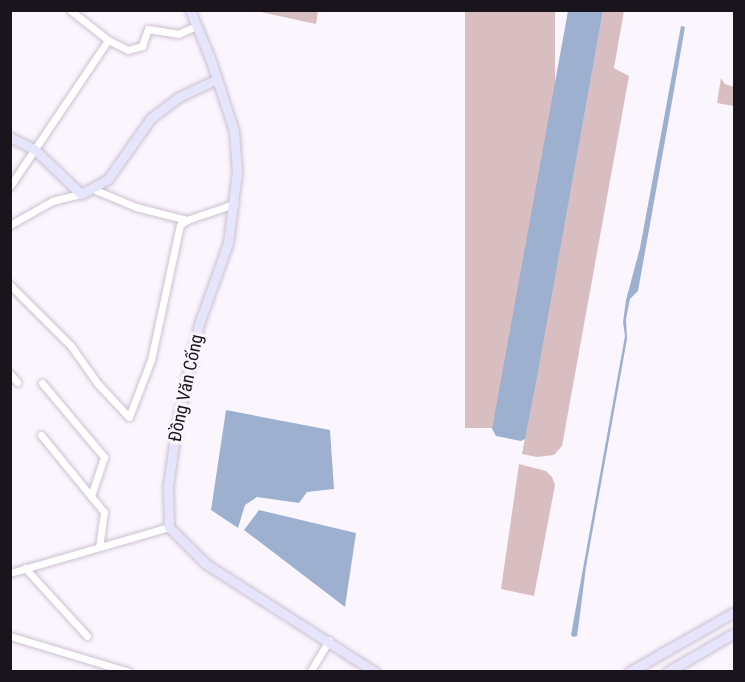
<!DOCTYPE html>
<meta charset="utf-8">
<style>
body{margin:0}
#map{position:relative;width:745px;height:682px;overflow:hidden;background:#fbf6fe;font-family:"Roboto Condensed",sans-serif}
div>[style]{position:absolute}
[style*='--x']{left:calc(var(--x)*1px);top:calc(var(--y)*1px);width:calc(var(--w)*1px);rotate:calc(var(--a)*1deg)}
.green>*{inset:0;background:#d8bdc1;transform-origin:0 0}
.water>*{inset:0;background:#9eb0d0}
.roads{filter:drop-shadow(0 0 2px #ccc0d2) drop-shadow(0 0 2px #ccc0d2)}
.street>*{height:7px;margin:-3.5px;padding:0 3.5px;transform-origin:3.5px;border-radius:3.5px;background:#fff}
.secondary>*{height:9px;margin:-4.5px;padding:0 4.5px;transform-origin:4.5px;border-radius:4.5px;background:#e7e5fb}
span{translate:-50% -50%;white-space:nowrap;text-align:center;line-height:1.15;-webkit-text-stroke:6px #fbf6fe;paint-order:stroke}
.street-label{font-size:18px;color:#1a151c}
.frame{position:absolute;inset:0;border:12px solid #1a151c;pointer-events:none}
</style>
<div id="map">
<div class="green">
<div style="clip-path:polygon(252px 10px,318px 10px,318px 11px,316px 24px)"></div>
<div style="left:465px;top:11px;width:90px;height:417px"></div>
<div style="clip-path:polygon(603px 11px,624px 11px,614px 68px,629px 76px,562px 446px,554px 455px,537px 457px,522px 454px)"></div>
<div style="clip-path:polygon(721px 78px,725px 84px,734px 87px,734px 106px,717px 103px)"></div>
<div style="clip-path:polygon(519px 464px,546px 471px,552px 477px,555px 485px,534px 596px,501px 589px)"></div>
</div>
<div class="water">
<div style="clip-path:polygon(568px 11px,603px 11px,537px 377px,525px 439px,521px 441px,496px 436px,492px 429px)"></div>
<div style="clip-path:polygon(681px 26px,685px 27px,673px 96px,638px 291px,630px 299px,626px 319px,627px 339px,586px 567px,579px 622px,577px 636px,573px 637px,571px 635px,625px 336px,623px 322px,626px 300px,640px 248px)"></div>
<div style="clip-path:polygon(226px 410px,330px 430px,334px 489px,307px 492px,299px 503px,257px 497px,245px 505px,238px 528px,211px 510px)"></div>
<div style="clip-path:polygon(259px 510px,356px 533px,345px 607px,244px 530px)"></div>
</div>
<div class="roads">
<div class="street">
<div style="--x:70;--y:10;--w:48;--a:38.3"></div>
<div style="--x:108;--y:40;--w:22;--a:27"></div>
<div style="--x:128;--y:50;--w:15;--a:-16"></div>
<div style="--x:142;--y:46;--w:18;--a:-71"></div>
<div style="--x:148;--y:29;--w:30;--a:9"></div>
<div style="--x:178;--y:34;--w:20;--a:-24"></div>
<div style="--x:10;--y:186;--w:176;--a:-56.1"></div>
<div style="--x:93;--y:189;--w:47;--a:22.7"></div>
<div style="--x:136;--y:207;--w:53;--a:14.3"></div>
<div style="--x:10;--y:225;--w:48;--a:-29.7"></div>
<div style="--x:52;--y:201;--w:30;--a:-14"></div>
<div style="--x:10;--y:285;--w:86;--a:45"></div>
<div style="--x:71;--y:346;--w:47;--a:54.6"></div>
<div style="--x:98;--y:384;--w:45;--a:46.8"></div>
<div style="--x:129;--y:417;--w:61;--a:-68.9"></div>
<div style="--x:151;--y:360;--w:138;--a:-77.9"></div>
<div style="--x:180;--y:225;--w:9;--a:-36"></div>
<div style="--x:187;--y:220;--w:50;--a:-18.8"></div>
<div style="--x:10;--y:374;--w:11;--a:49"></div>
<div style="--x:42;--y:383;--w:97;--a:50"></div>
<div style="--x:104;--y:457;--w:41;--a:108.4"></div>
<div style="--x:41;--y:435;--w:99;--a:50.7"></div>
<div style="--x:104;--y:512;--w:34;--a:98"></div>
<div style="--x:25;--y:568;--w:92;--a:47.6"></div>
<div style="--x:10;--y:573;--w:166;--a:-16.1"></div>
<div style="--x:10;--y:636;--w:124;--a:16.8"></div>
<div style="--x:310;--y:672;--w:37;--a:-59"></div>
</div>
<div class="secondary">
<div style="--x:190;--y:10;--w:52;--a:67.4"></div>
<div style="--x:210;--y:58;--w:77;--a:71.8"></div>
<div style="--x:234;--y:131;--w:41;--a:85.8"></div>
<div style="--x:237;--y:172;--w:72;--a:97.2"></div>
<div style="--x:228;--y:243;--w:86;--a:109.7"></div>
<div style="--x:199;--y:324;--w:107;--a:102.4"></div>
<div style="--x:176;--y:429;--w:58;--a:98"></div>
<div style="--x:168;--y:486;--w:41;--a:88.6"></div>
<div style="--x:169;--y:527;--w:52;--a:45"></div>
<div style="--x:206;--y:564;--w:201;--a:32.6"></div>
<div style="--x:10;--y:137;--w:28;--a:27"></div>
<div style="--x:35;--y:150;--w:64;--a:43.7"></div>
<div style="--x:81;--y:194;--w:31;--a:-29"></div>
<div style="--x:108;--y:179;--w:75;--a:-54.8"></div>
<div style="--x:151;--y:118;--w:35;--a:-37"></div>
<div style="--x:179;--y:97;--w:42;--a:-25.3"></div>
<div style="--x:629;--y:672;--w:121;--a:-29.7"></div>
<div style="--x:667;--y:672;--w:78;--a:-30.2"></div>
</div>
</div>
<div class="street-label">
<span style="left:186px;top:388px;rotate:-78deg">Đồng Văn Cống</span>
</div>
<div class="frame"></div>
</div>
